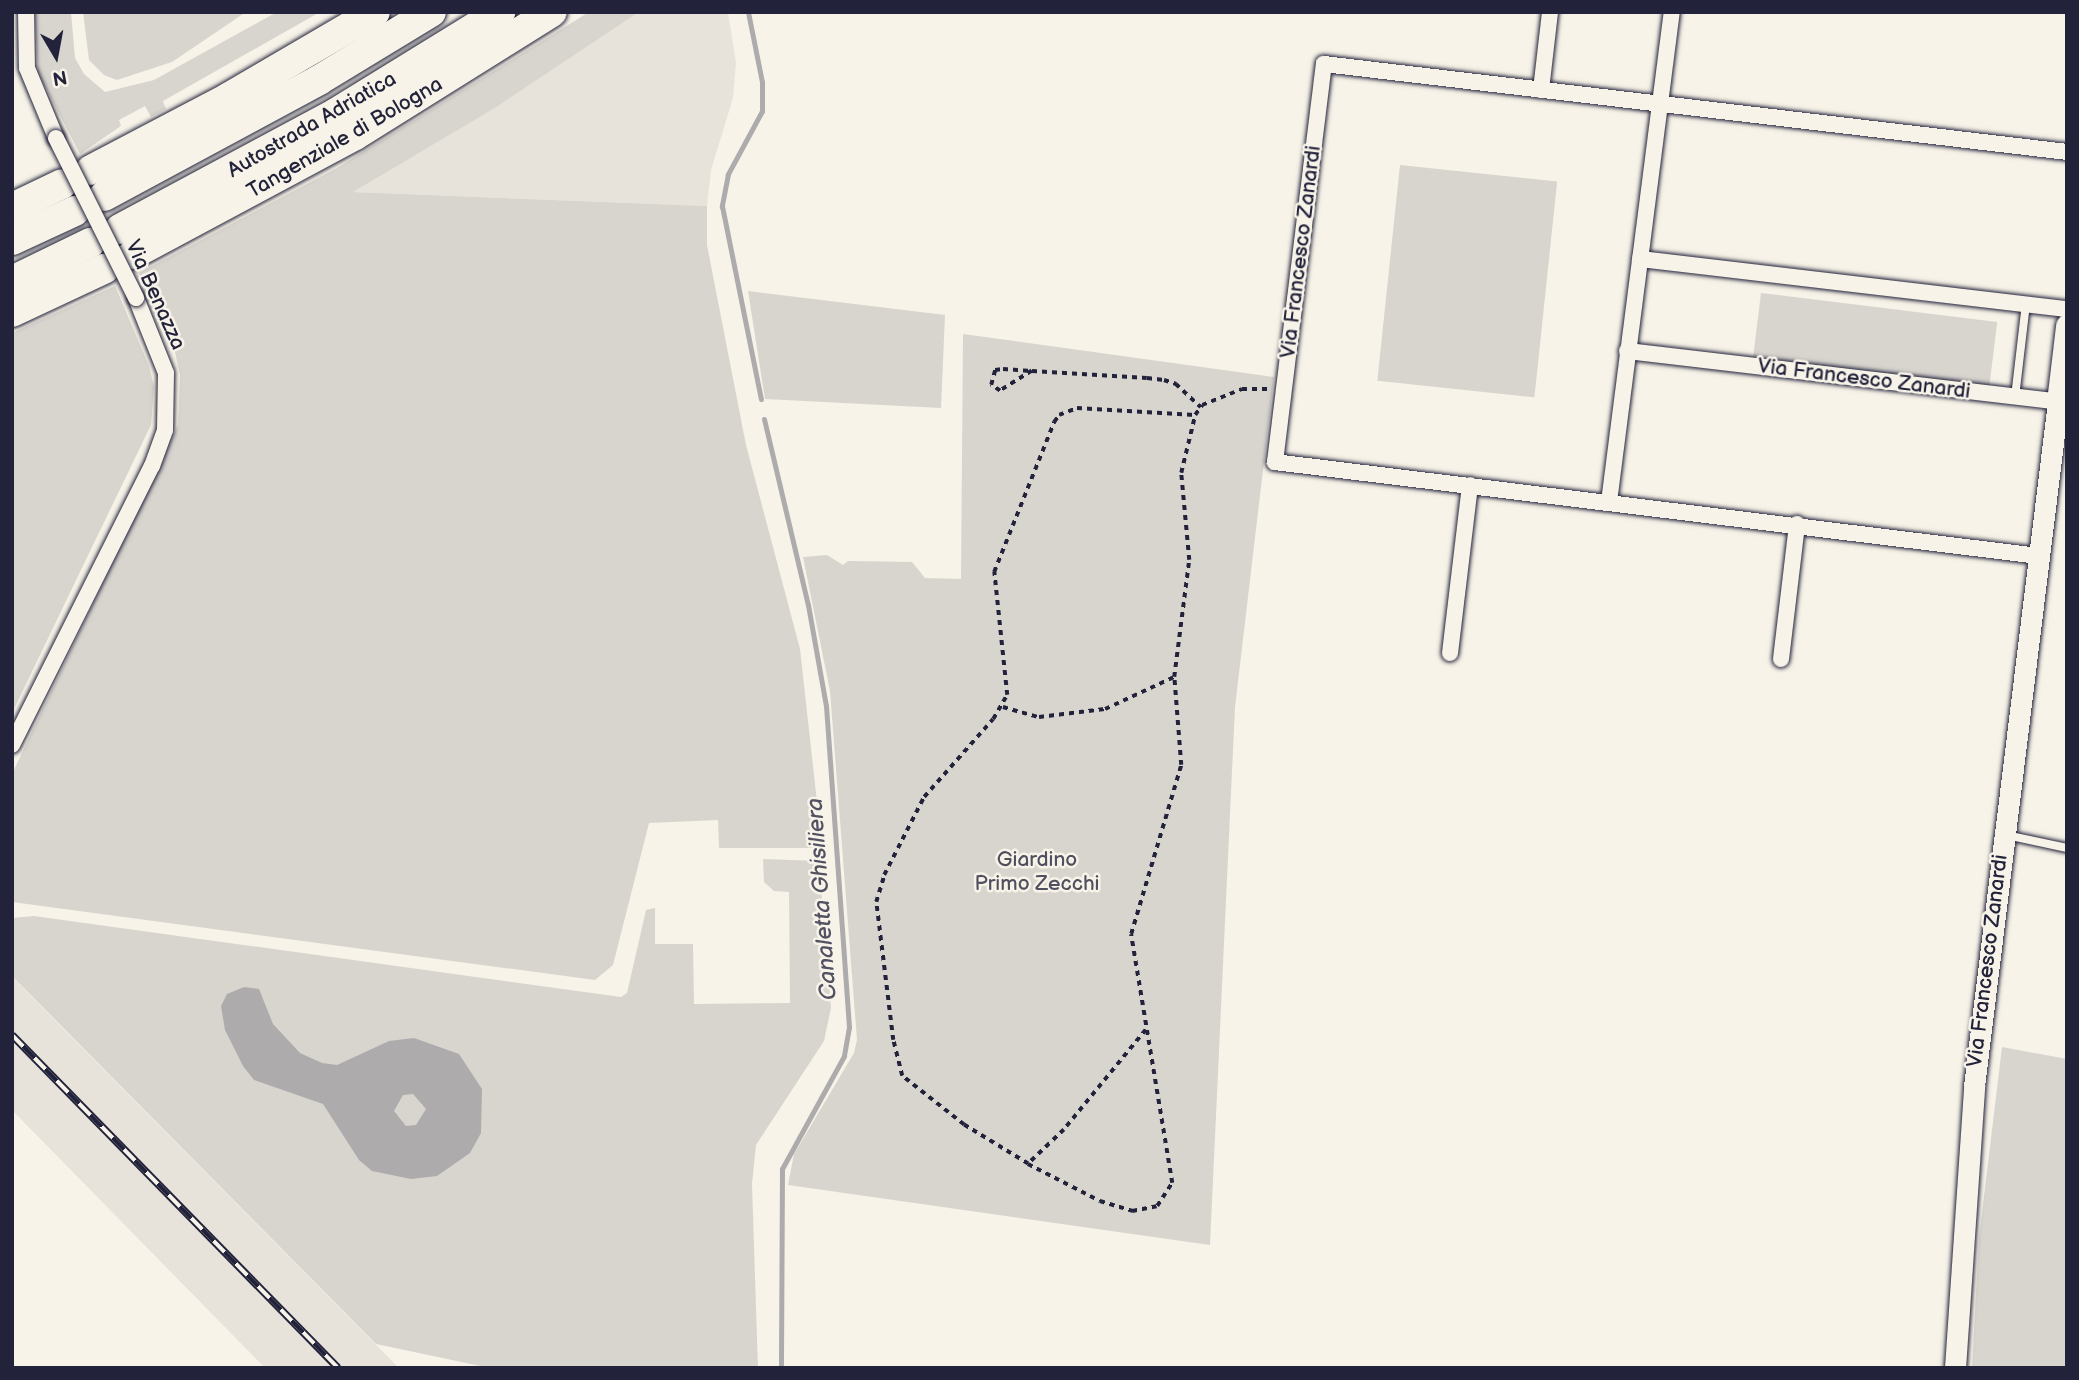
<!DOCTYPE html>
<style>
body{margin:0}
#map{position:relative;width:2079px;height:1380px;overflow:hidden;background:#f7f3e8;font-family:"Balsamiq Sans",sans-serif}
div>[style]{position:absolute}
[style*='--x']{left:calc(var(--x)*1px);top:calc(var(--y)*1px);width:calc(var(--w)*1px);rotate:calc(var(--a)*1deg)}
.built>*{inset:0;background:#e7e3db}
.green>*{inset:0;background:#d8d5cf;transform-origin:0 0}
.water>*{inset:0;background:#aeabad}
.stream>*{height:5px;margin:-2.5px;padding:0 2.5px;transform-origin:2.5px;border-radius:2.5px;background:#aeabad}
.path>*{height:3.5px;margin-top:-1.75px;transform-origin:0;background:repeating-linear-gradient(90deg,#22223b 0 5px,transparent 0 10px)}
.roads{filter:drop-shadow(0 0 2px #22223b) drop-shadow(0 0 2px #22223b)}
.service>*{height:8px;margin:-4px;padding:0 4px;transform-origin:4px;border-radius:4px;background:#f7f3e8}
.minor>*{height:16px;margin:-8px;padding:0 8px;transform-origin:8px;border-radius:8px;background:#f7f3e8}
.tertiary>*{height:21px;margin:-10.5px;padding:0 10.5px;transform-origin:10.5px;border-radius:10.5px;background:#f7f3e8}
.secondary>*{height:23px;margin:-11.5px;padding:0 11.5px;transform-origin:11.5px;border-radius:11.5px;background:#f7f3e8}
.motorway>*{height:30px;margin:-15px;padding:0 15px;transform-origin:15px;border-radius:15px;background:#f7f3e8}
.rail>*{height:8px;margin-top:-4px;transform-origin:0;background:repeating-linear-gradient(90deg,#f7f3e8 0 16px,#22223b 0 32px);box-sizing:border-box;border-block:2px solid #22223b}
.bridges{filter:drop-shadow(0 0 2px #22223b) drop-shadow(0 0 2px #22223b)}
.minor-bridge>*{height:16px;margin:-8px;padding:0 8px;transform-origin:8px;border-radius:8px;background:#f7f3e8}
span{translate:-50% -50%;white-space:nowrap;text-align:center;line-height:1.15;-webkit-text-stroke:5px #f7f3e8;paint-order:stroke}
.street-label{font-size:21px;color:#22223b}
.park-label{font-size:21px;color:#504f60}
.water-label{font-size:23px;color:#535263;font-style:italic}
.frame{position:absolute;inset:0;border:14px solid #22223b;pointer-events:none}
.north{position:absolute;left:21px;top:21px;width:70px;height:70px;-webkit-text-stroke:5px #f7f3e8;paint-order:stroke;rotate:170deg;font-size:19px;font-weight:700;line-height:28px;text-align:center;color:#22223b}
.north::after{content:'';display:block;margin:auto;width:24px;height:32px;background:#22223b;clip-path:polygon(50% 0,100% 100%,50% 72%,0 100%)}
</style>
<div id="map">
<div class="built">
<div style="clip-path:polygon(639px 12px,728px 12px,736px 63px,733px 98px,711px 170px,707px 206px,352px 192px,495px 108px)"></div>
<div style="clip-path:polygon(12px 976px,28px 993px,399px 1368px,265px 1368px,12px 1110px)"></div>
</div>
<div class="green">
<div style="clip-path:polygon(35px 12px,71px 12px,75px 58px,84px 74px,105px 92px,154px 80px,277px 12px,320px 12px,163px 101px,166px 109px,151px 117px,145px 106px,119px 120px,121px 126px,80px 154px,38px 73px)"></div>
<div style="clip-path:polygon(83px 12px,246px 12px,172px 62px,117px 80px,104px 75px,89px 60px)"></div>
<div style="clip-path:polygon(589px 12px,639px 12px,495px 108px,353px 192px,707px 206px,707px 245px,746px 445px,800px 649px,818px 811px,817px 848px,719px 848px,718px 820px,649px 823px,613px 965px,595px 980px,12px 902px,12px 774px,178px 425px,180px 375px,172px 338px,139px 273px,337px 168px)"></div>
<div style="left:1400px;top:165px;width:158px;height:217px;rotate:6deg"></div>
<div style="clip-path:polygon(115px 286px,149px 366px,154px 387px,151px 425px,12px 713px,12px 333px)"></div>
<div style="clip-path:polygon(748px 291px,945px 315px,941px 408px,765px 399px)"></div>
<div style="left:1761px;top:293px;width:238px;height:69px;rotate:7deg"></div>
<div style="clip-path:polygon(963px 334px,1274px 377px,1235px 707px,1210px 1245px,788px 1185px,794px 1154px,854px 1053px,857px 1040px,830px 691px,803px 557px,827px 555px,843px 565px,848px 561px,912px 562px,925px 578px,961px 579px)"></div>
<div style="clip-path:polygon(763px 859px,819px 861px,831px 1008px,824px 1041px,756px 1145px,752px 1184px,758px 1368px,490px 1368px,376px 1344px,12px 976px,12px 918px,34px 916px,621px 997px,627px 993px,646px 910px,655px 908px,655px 944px,693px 944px,694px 1004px,790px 1003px,789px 892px,774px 891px,764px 882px)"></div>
<div style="clip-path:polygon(2002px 1047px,2067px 1059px,2067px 1368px,1972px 1368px,1979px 1238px)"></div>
</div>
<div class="water">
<div style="clip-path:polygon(evenodd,244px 987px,259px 989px,273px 1024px,300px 1053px,322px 1063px,337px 1065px,389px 1041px,414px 1038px,459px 1054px,482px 1089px,481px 1133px,470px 1153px,437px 1176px,411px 1179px,372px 1171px,359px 1160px,323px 1104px,254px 1080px,243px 1066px,225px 1030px,221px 1006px,227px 994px,244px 987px,413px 1094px,426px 1109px,416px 1125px,406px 1126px,394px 1111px,403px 1095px,413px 1094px)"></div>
</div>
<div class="stream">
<div style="--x:748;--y:12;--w:71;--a:78.7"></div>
<div style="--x:762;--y:82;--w:29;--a:90"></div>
<div style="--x:762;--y:111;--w:72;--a:118.4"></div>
<div style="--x:728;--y:174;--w:33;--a:101"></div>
<div style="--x:722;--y:206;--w:197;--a:78.6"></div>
<div style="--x:764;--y:419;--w:191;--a:76.7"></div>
<div style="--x:808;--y:605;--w:103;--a:79.9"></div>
<div style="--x:826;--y:706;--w:322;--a:85.9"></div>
<div style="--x:849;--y:1027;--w:29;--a:100"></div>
<div style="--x:844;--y:1056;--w:129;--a:118.8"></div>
<div style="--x:782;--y:1169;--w:199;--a:90.3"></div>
</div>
<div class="path">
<div style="--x:1032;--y:371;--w:38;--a:148"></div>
<div style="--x:1000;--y:391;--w:11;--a:-146"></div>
<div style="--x:991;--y:385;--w:16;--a:-75"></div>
<div style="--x:995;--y:370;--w:8;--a:-7"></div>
<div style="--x:1003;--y:369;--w:29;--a:4"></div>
<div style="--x:1032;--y:371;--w:115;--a:3.5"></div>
<div style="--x:1147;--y:378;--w:17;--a:7"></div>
<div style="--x:1164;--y:380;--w:13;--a:18"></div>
<div style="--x:1176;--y:384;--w:34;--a:43"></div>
<div style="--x:1003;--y:707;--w:37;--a:16"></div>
<div style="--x:1039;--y:717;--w:66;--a:-6.9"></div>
<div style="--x:1105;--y:709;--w:76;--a:-24.9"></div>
<div style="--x:1146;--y:1030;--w:129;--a:129.4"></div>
<div style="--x:1064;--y:1130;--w:50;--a:136.6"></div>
<div style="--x:1028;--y:1164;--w:75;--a:-148.6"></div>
<div style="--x:964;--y:1125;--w:79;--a:-141.7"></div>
<div style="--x:902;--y:1076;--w:37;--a:-104"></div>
<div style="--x:893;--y:1040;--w:139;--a:-97"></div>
<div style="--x:876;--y:902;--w:28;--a:-73"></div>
<div style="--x:884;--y:875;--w:88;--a:-62.9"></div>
<div style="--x:924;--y:797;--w:104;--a:-48.5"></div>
<div style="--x:993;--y:719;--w:28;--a:-60"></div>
<div style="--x:1007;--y:695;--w:124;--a:-96"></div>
<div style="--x:994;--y:572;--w:162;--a:-68.2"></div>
<div style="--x:1054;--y:422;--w:9;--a:-54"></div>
<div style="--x:1059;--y:415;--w:19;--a:-21"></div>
<div style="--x:1077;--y:408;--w:118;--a:3.4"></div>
<div style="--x:1028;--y:1164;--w:81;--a:27.2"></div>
<div style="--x:1100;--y:1201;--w:34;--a:17"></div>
<div style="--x:1132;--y:1211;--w:25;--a:-11"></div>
<div style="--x:1157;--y:1206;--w:27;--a:-57"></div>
<div style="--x:1172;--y:1183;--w:252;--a:-99.4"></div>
<div style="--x:1131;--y:934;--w:176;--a:-73.5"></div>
<div style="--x:1181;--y:765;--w:88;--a:-94.5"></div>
<div style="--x:1174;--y:677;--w:118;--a:-82.7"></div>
<div style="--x:1189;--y:560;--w:87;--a:-95.3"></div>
<div style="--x:1181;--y:473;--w:60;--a:-76.4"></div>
<div style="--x:1195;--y:415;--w:12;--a:-55"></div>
<div style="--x:1202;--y:405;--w:43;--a:-21.8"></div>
<div style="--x:1242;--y:389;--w:26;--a:0"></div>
</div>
<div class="roads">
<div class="service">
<div style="--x:2015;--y:397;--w:94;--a:-83.3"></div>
<div style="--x:2006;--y:835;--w:62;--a:12"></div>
</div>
<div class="minor">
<div style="--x:26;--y:12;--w:56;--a:89"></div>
<div style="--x:27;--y:68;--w:76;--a:67.5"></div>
<div style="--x:1541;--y:90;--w:79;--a:-83.4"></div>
<div style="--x:1640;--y:259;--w:430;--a:6.7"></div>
<div style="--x:1627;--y:351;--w:434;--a:6.7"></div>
<div style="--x:1609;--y:502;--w:494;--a:-82.7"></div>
<div style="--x:2039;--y:556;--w:770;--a:-172.99"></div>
<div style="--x:1275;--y:462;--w:401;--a:-83"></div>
<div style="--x:1324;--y:64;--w:748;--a:6.75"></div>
<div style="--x:1450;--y:653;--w:169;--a:-83.2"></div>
<div style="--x:1781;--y:659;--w:136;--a:-83.2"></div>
<div style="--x:12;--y:745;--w:312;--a:-63.4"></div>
<div style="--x:152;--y:466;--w:38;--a:-70"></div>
<div style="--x:165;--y:430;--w:57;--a:-89"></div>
<div style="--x:166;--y:373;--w:81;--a:-111.8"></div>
</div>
<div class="tertiary">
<div style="--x:1955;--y:1368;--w:283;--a:-86.1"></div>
<div style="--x:1974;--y:1086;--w:689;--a:-83"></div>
</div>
<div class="secondary">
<div style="--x:2058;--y:402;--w:77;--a:-83.2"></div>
</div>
<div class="motorway">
<div style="--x:91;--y:170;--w:155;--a:-27.7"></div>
<div style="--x:228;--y:98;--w:170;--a:-30.3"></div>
<div style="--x:104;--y:196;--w:244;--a:-28.3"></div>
<div style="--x:319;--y:80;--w:131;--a:-31.3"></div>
<div style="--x:12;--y:208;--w:55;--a:-25.6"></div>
<div style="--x:120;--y:229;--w:245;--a:-28.2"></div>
<div style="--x:336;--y:113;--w:193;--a:-31.6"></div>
<div style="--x:12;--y:240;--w:69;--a:-24.7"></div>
<div style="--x:133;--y:254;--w:252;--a:-28.2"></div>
<div style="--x:355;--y:135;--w:232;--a:-32"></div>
<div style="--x:12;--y:281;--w:87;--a:-26"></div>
<div style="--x:12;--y:312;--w:102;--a:-25.1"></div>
</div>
</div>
<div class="rail">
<div style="--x:12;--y:1035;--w:466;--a:45.6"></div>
</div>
<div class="bridges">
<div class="minor-bridge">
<div style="--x:56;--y:138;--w:179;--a:63.4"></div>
</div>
</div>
<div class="street-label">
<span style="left:312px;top:125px;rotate:-30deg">Autostrada Adriatica</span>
<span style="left:345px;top:138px;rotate:-30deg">Tangenziale di Bologna</span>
<span style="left:1301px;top:252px;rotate:-83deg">Via Francesco Zanardi</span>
<span style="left:155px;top:295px;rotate:66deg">Via Benazza</span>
<span style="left:1864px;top:379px;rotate:7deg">Via Francesco Zanardi</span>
<span style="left:1988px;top:961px;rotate:-83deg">Via Francesco Zanardi</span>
</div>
<div class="park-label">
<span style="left:1037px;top:872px">Giardino<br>Primo Zecchi</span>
</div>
<div class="water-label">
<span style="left:822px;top:899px;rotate:-94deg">Canaletta Ghisiliera</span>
</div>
<div class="frame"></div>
<div class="north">N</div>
</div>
